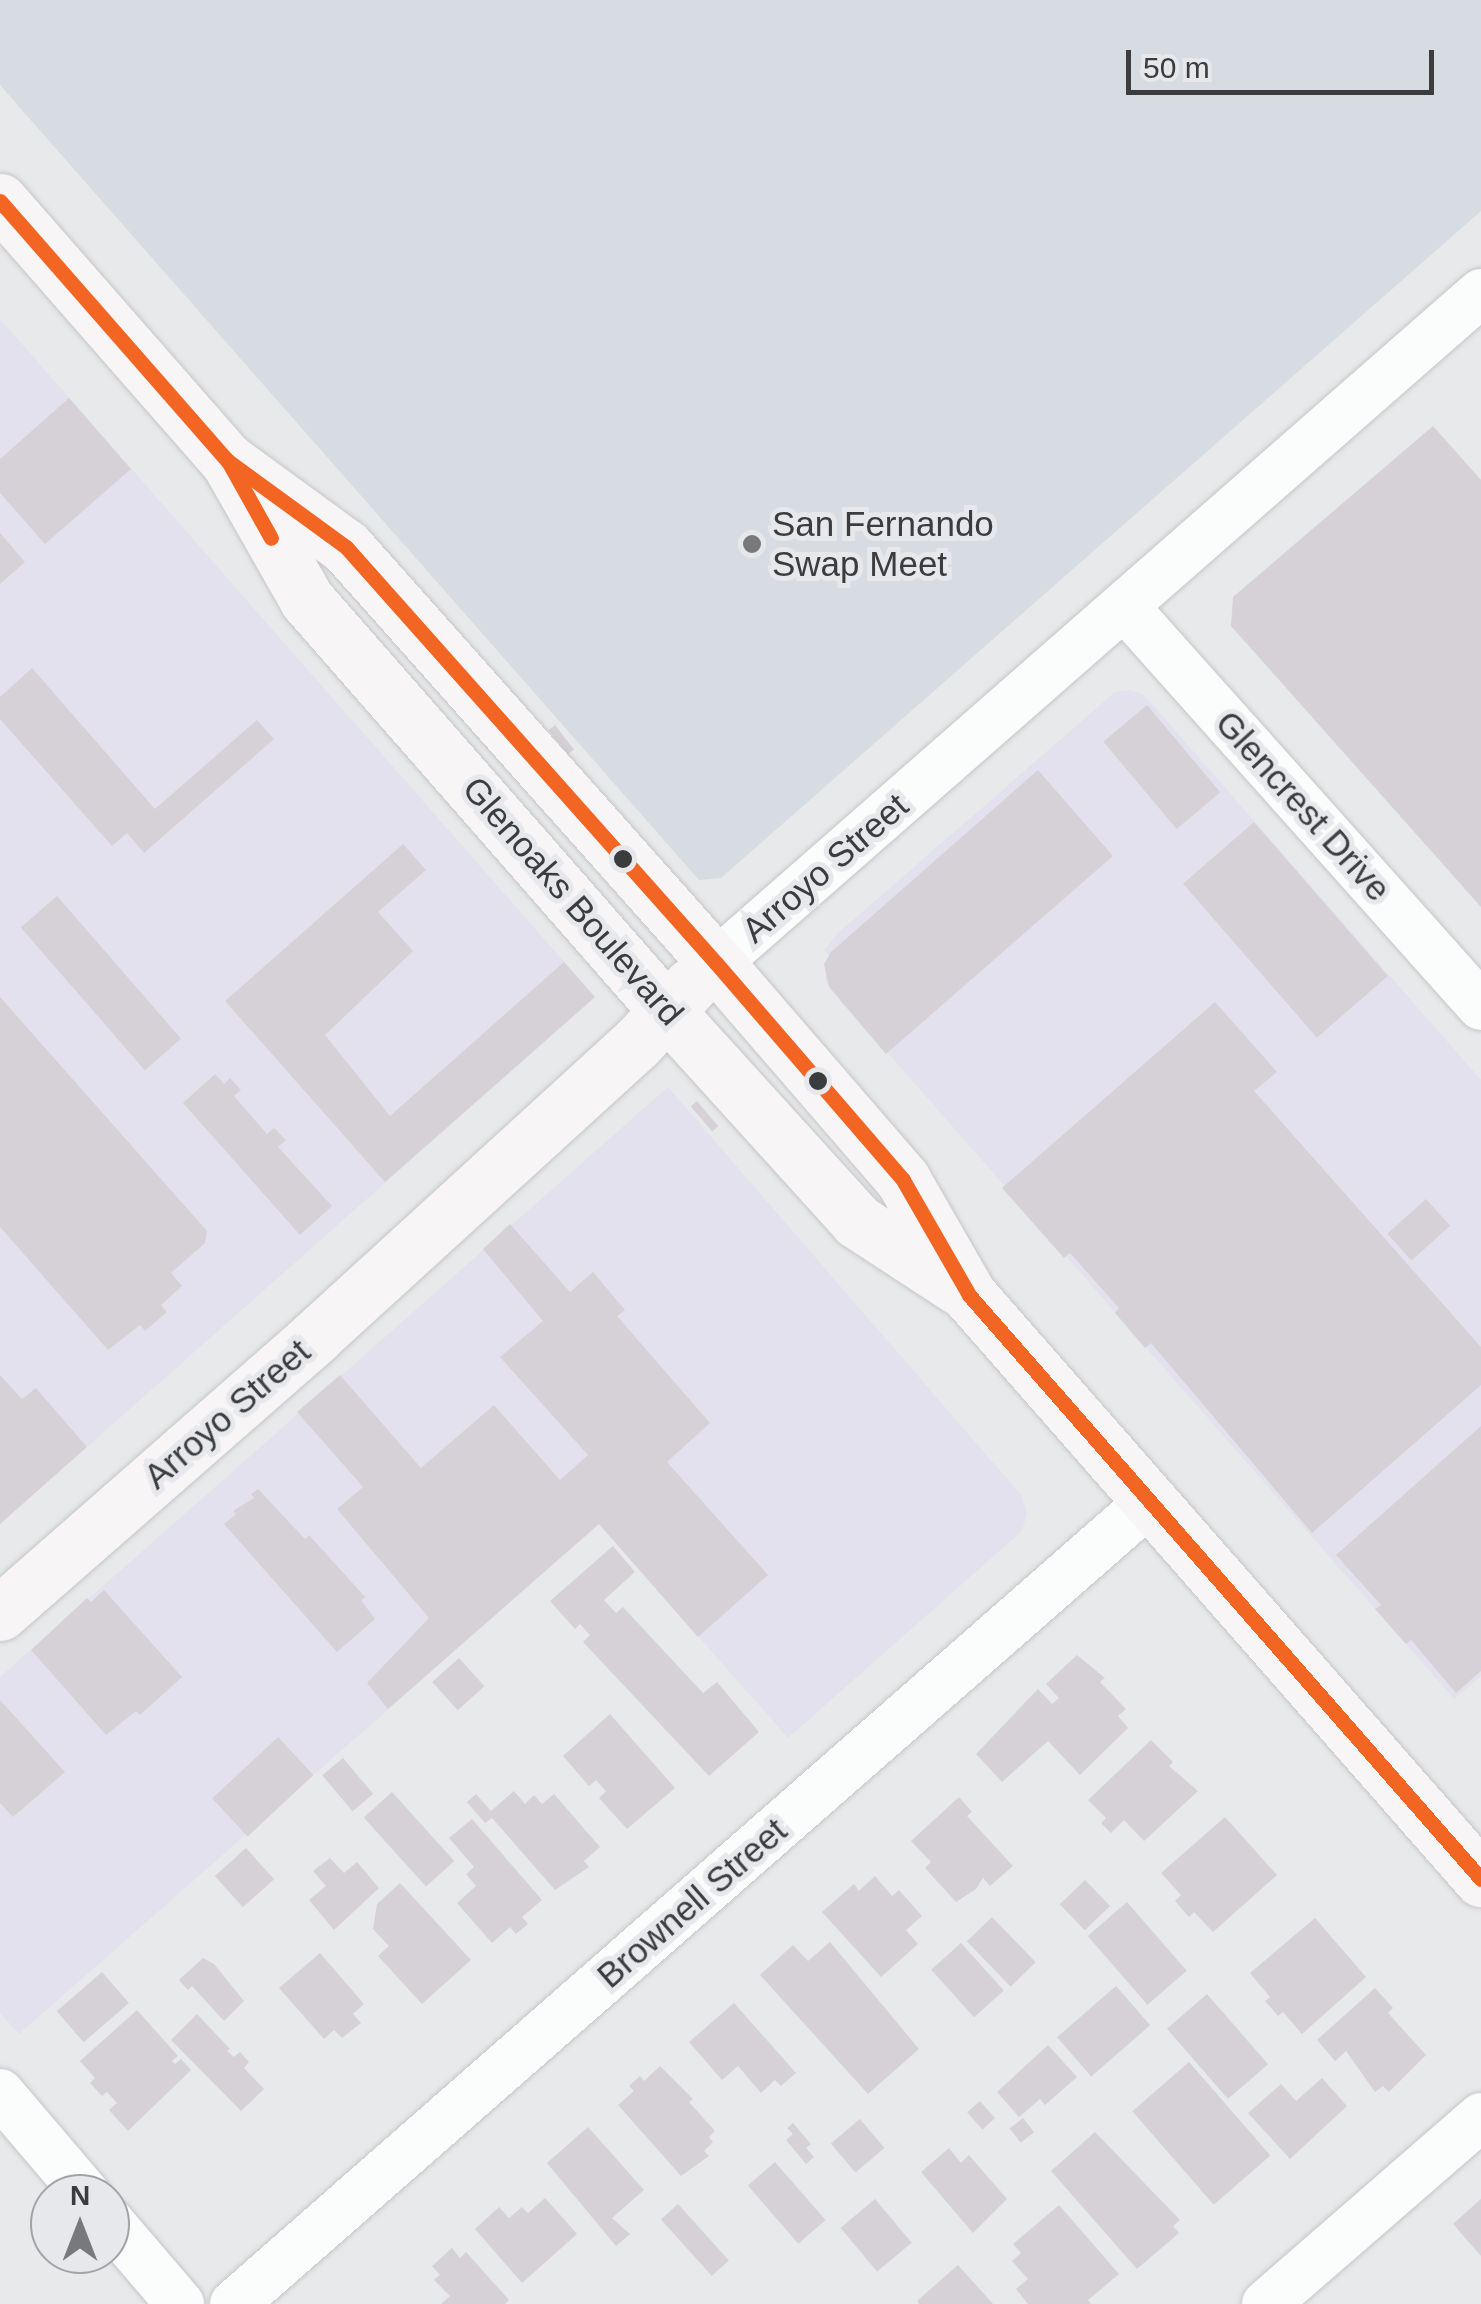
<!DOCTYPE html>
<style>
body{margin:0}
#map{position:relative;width:1481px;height:2304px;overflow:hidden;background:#e7e9eb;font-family:Helvetica,sans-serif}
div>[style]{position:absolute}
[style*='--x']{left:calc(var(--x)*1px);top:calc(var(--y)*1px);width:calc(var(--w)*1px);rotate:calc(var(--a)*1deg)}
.built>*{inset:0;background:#d7dbe2}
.industrial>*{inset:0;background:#e3e1ed}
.building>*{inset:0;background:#d6d1d6;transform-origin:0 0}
.roads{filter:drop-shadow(0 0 2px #c5c6c7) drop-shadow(0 0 2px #c5c6c7)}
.street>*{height:48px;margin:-24px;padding:0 24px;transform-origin:24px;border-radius:24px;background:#fbfcfc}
.secondary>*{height:55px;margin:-27.5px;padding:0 27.5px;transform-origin:27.5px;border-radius:27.5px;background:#f8f5f6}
.bus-1>*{height:15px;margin:-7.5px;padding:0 7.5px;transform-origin:7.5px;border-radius:7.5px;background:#f26522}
.dots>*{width:28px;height:28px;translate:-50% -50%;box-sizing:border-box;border:5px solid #e6e8ec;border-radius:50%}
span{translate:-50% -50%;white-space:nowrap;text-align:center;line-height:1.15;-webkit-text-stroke:10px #e6e8ec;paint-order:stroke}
.poi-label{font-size:35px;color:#3b3c3e}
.left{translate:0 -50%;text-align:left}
.street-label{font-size:35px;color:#3b3c3e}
.north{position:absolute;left:30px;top:2174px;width:100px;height:100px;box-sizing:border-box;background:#e6e8ec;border:2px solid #a2a3a6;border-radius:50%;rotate:0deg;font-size:28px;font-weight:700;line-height:40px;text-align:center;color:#3b3c3e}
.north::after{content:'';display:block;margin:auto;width:35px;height:45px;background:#77797b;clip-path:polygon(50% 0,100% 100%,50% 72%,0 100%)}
.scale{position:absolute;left:1126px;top:50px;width:308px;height:45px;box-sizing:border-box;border:5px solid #3b3c3e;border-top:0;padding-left:12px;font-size:30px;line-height:35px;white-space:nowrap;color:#3b3c3e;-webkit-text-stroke:8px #e6e8ec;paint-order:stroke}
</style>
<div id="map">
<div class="built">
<div style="clip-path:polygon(0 0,1481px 0,1481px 211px,721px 878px,699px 880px,0 85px)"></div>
</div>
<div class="industrial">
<div style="clip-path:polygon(0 319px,595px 997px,0 1524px)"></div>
<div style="clip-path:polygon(1131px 690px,1144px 695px,1481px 1080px,1481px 1676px,1454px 1699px,825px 981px,829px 955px,824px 950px,838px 933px,1115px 692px)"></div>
<div style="clip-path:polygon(668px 1087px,1021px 1495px,1027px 1513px,1022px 1531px,788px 1738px,599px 1524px,19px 2034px,0 2013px,0 1677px)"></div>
</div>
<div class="building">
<div style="clip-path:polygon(69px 398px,131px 469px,45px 544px,0 493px,0 459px)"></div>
<div style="clip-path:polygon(1433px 426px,1481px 480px,1481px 907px,1231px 626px,1233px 597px)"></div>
<div style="clip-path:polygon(0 533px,25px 562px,0 584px)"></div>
<div style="clip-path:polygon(32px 668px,155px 809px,257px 720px,274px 739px,144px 853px,127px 833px,112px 846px,0 719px,0 697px)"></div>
<div style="left:1147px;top:705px;width:114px;height:57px;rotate:50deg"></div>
<div style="left:555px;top:725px;width:31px;height:8px;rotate:52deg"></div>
<div style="clip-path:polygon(1038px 770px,1113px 856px,886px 1054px,829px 987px,824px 964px,831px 952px)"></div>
<div style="left:1254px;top:822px;width:204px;height:94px;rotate:49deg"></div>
<div style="clip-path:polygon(403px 844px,426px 870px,378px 912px,413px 951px,325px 1035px,390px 1116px,564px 962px,595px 997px,385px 1182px,225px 1001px)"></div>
<div style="left:57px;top:896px;width:189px;height:48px;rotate:49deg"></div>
<div style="clip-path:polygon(0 997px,207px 1231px,205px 1243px,171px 1273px,182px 1286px,161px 1305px,167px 1312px,145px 1331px,140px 1325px,108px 1350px,0 1227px)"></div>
<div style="clip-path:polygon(1215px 1002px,1277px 1072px,1254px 1091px,1481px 1347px,1481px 1385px,1312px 1533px,1151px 1343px,1145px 1348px,1115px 1313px,1119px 1308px,1070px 1253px,1064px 1258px,1002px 1188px)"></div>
<div style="clip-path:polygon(215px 1074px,224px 1084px,230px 1078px,241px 1090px,234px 1096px,267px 1134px,274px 1128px,286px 1140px,278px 1147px,332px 1206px,300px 1235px,183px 1103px)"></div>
<div style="left:697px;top:1101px;width:33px;height:8px;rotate:50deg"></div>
<div style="left:1426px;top:1199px;width:36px;height:52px;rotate:48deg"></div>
<div style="clip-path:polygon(510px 1224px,570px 1292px,593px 1272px,625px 1310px,617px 1316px,710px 1423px,667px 1462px,768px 1575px,698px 1637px,599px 1524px,388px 1709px,367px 1683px,429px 1618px,337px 1509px,363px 1487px,297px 1412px,340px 1375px,421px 1468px,494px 1405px,560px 1480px,588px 1455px,500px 1357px,543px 1321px,483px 1249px)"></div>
<div style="clip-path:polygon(0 1375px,22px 1399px,36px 1388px,87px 1447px,0 1524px)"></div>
<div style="clip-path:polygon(1481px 1426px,1481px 1671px,1456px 1693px,1411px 1640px,1406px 1644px,1375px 1609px,1381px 1605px,1336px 1555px)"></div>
<div style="clip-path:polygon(258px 1489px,305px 1539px,309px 1535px,365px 1597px,361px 1600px,375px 1619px,337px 1652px,224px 1524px,236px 1514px,233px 1511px,254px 1498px,251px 1494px)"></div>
<div style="clip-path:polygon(613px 1546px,635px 1572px,604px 1600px,616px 1613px,623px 1607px,703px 1693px,717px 1682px,759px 1732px,709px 1776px,583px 1642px,590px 1635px,580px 1624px,575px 1629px,550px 1601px)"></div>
<div style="clip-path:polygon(104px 1590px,182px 1677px,140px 1715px,136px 1711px,106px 1735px,31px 1650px,87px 1598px,91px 1602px)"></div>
<div style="clip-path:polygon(1077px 1655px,1105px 1678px,1100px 1682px,1126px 1709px,1118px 1716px,1128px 1728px,1080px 1775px,1048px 1741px,1002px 1782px,976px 1754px,1038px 1689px,1052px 1704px,1059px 1698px,1046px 1684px)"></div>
<div style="left:459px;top:1658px;width:38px;height:36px;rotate:48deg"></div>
<div style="clip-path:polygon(0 1700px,65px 1772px,13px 1817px,0 1803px)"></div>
<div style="clip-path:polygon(610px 1714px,675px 1788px,627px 1829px,599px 1798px,606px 1791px,596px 1780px,589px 1786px,563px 1756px)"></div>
<div style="left:278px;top:1737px;width:52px;height:90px;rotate:47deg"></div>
<div style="clip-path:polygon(1151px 1740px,1173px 1762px,1169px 1766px,1198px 1791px,1144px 1841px,1124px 1820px,1111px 1833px,1101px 1823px,1106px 1818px,1088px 1800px)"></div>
<div style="left:343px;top:1758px;width:47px;height:27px;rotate:50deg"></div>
<div style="clip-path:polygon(514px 1791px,525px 1804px,534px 1795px,542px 1804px,554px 1794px,600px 1847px,584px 1861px,589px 1867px,555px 1890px,492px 1818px,485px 1823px,467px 1802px,476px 1794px,491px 1811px)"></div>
<div style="left:392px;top:1792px;width:93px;height:38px;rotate:48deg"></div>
<div style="clip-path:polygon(959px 1797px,972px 1812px,967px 1816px,1013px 1866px,990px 1886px,983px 1878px,976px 1889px,956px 1902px,925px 1868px,931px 1862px,911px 1841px)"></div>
<div style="clip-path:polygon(1225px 1817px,1277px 1875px,1213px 1932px,1194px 1912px,1189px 1917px,1175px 1901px,1181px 1895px,1161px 1873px)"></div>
<div style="clip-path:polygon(472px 1819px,542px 1900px,522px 1917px,528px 1924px,516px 1934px,510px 1927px,492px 1943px,457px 1903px,476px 1886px,466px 1874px,474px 1867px,449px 1838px)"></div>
<div style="left:246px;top:1848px;width:42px;height:42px;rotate:48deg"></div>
<div style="clip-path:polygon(330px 1858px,344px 1873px,357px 1862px,379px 1888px,334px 1930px,309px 1900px,326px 1886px,313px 1871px)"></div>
<div style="clip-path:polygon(875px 1876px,892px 1896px,899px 1890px,922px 1916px,906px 1930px,918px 1944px,881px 1977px,822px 1912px,854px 1884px,859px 1891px)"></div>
<div style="left:1085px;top:1880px;width:36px;height:35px;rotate:46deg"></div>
<div style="clip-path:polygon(400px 1883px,471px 1960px,422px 2004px,378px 1956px,389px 1946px,373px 1929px,377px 1904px)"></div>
<div style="left:1127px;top:1902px;width:91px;height:52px;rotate:49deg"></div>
<div style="left:992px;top:1917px;width:63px;height:35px;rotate:46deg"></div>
<div style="clip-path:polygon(1315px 1918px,1366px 1977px,1302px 2034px,1283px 2012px,1278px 2016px,1265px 2001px,1270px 1997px,1250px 1973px)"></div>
<div style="clip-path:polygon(830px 1942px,919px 2049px,868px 2094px,760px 1975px,793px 1945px,808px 1961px)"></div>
<div style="left:961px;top:1943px;width:64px;height:40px;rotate:48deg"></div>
<div style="clip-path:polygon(320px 1953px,364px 2004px,353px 2014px,361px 2023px,342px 2038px,334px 2030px,324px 2039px,279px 1988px)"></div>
<div style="clip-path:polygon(203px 1958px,214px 1964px,244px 2001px,224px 2021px,192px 1986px,188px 1990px,179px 1980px)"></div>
<div style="left:102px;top:1972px;width:41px;height:60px;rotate:49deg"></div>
<div style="left:1116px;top:1986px;width:52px;height:78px;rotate:49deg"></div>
<div style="clip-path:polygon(1375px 1988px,1393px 2008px,1388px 2013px,1426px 2055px,1389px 2092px,1383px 2086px,1375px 2092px,1346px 2051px,1335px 2061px,1317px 2040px)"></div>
<div style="left:1207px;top:1994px;width:93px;height:53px;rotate:49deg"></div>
<div style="clip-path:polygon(734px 2003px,796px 2073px,781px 2086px,775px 2080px,761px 2093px,738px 2066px,722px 2080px,689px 2042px)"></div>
<div style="clip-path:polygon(137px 2010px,178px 2056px,172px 2061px,175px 2064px,181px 2059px,191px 2070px,128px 2131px,109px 2110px,117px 2103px,107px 2092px,102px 2096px,90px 2083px,95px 2078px,80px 2061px)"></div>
<div style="clip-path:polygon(197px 2014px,230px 2049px,227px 2051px,234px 2057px,240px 2052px,249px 2062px,244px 2068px,264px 2089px,241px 2111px,171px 2040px)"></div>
<div style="clip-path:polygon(1048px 2045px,1077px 2077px,1045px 2105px,1040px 2099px,1019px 2117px,997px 2092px)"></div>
<div style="left:1189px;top:2062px;width:124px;height:75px;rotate:49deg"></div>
<div style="clip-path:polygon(660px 2066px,693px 2099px,689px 2102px,715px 2131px,709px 2137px,713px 2142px,704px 2151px,709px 2156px,681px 2176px,618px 2105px,634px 2091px,629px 2086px,640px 2076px,644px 2081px)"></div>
<div style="clip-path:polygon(1322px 2078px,1347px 2106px,1290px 2159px,1248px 2113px,1281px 2084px,1296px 2101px)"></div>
<div style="left:980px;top:2101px;width:23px;height:17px;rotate:49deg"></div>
<div style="left:1023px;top:2118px;width:18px;height:17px;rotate:52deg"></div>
<div style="left:860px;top:2119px;width:38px;height:38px;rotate:50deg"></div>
<div style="clip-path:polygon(793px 2123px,811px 2144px,806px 2148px,814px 2157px,806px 2164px,786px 2140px,793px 2134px,787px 2128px)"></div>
<div style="clip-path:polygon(588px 2127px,644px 2190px,612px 2218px,630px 2234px,616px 2246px,547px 2163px)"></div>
<div style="clip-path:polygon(1095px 2132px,1180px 2220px,1173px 2226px,1179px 2233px,1137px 2269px,1051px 2171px)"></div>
<div style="clip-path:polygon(949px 2148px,961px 2163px,969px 2155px,1007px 2199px,973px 2233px,921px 2172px)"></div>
<div style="left:775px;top:2162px;width:77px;height:36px;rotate:49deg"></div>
<div style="clip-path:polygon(545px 2198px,577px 2234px,522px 2283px,475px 2229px,499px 2207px,509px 2218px,522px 2207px,528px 2213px)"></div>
<div style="left:875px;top:2199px;width:57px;height:45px;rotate:50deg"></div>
<div style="clip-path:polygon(1481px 2199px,1481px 2256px,1453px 2224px)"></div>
<div style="left:678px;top:2204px;width:76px;height:23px;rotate:48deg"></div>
<div style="clip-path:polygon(1059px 2205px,1119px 2274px,1088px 2300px,1091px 2304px,1028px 2304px,1016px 2289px,1028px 2279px,1012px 2261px,1021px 2253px,1013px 2244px)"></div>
<div style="clip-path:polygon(452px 2248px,460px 2258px,466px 2252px,509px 2300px,505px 2304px,441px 2304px,450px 2296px,434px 2280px,440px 2275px,432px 2266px)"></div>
<div style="clip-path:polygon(958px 2265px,993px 2304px,919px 2304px,917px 2301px)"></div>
</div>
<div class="roads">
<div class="street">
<div style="--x:1124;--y:606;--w:536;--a:48.25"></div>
<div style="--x:716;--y:963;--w:1017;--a:-41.21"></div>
<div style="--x:0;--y:2093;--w:133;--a:49.6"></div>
<div style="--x:110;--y:2222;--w:108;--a:49.5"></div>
<div style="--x:234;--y:2304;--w:1217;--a:-41.23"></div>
<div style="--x:1266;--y:2304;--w:285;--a:-41"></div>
</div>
<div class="secondary">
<div style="--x:0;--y:201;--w:346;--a:48.8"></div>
<div style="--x:228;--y:461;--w:160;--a:60.4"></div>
<div style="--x:307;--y:600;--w:544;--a:48.8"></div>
<div style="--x:665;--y:1009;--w:286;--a:47.8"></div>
<div style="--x:857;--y:1221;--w:121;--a:33.2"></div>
<div style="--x:228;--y:461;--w:146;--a:36.1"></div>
<div style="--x:346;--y:547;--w:557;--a:48.35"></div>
<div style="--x:716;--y:963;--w:286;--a:49.2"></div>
<div style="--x:903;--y:1180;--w:133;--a:60.1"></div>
<div style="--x:969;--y:1295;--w:777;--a:48.76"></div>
<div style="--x:0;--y:1613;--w:420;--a:-41.2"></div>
<div style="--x:316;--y:1336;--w:435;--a:-42.4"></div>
<div style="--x:637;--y:1043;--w:79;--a:-47"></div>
</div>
</div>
<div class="bus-1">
<div style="--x:0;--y:201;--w:346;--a:48.8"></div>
<div style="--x:228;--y:461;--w:88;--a:60.8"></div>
<div style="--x:228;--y:461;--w:146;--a:36.1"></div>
<div style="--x:346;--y:547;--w:557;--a:48.35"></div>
<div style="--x:716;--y:963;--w:286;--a:49.2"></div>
<div style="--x:903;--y:1180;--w:133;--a:60.1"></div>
<div style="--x:969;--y:1295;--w:777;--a:48.76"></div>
</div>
<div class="dots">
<div style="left:752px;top:544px;background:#77797b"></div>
<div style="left:623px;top:859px;background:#3b3c3e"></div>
<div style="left:818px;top:1081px;background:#3b3c3e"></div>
</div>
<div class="poi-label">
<span class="left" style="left:772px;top:544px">San Fernando<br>Swap Meet</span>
</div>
<div class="street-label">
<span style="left:1303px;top:806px;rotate:48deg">Glencrest Drive</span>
<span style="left:825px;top:868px;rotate:-41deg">Arroyo Street</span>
<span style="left:573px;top:901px;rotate:49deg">Glenoaks Boulevard</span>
<span style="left:227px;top:1414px;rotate:-41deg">Arroyo Street</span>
<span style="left:692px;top:1903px;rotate:-41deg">Brownell Street</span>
</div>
<div class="north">N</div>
<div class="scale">50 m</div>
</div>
